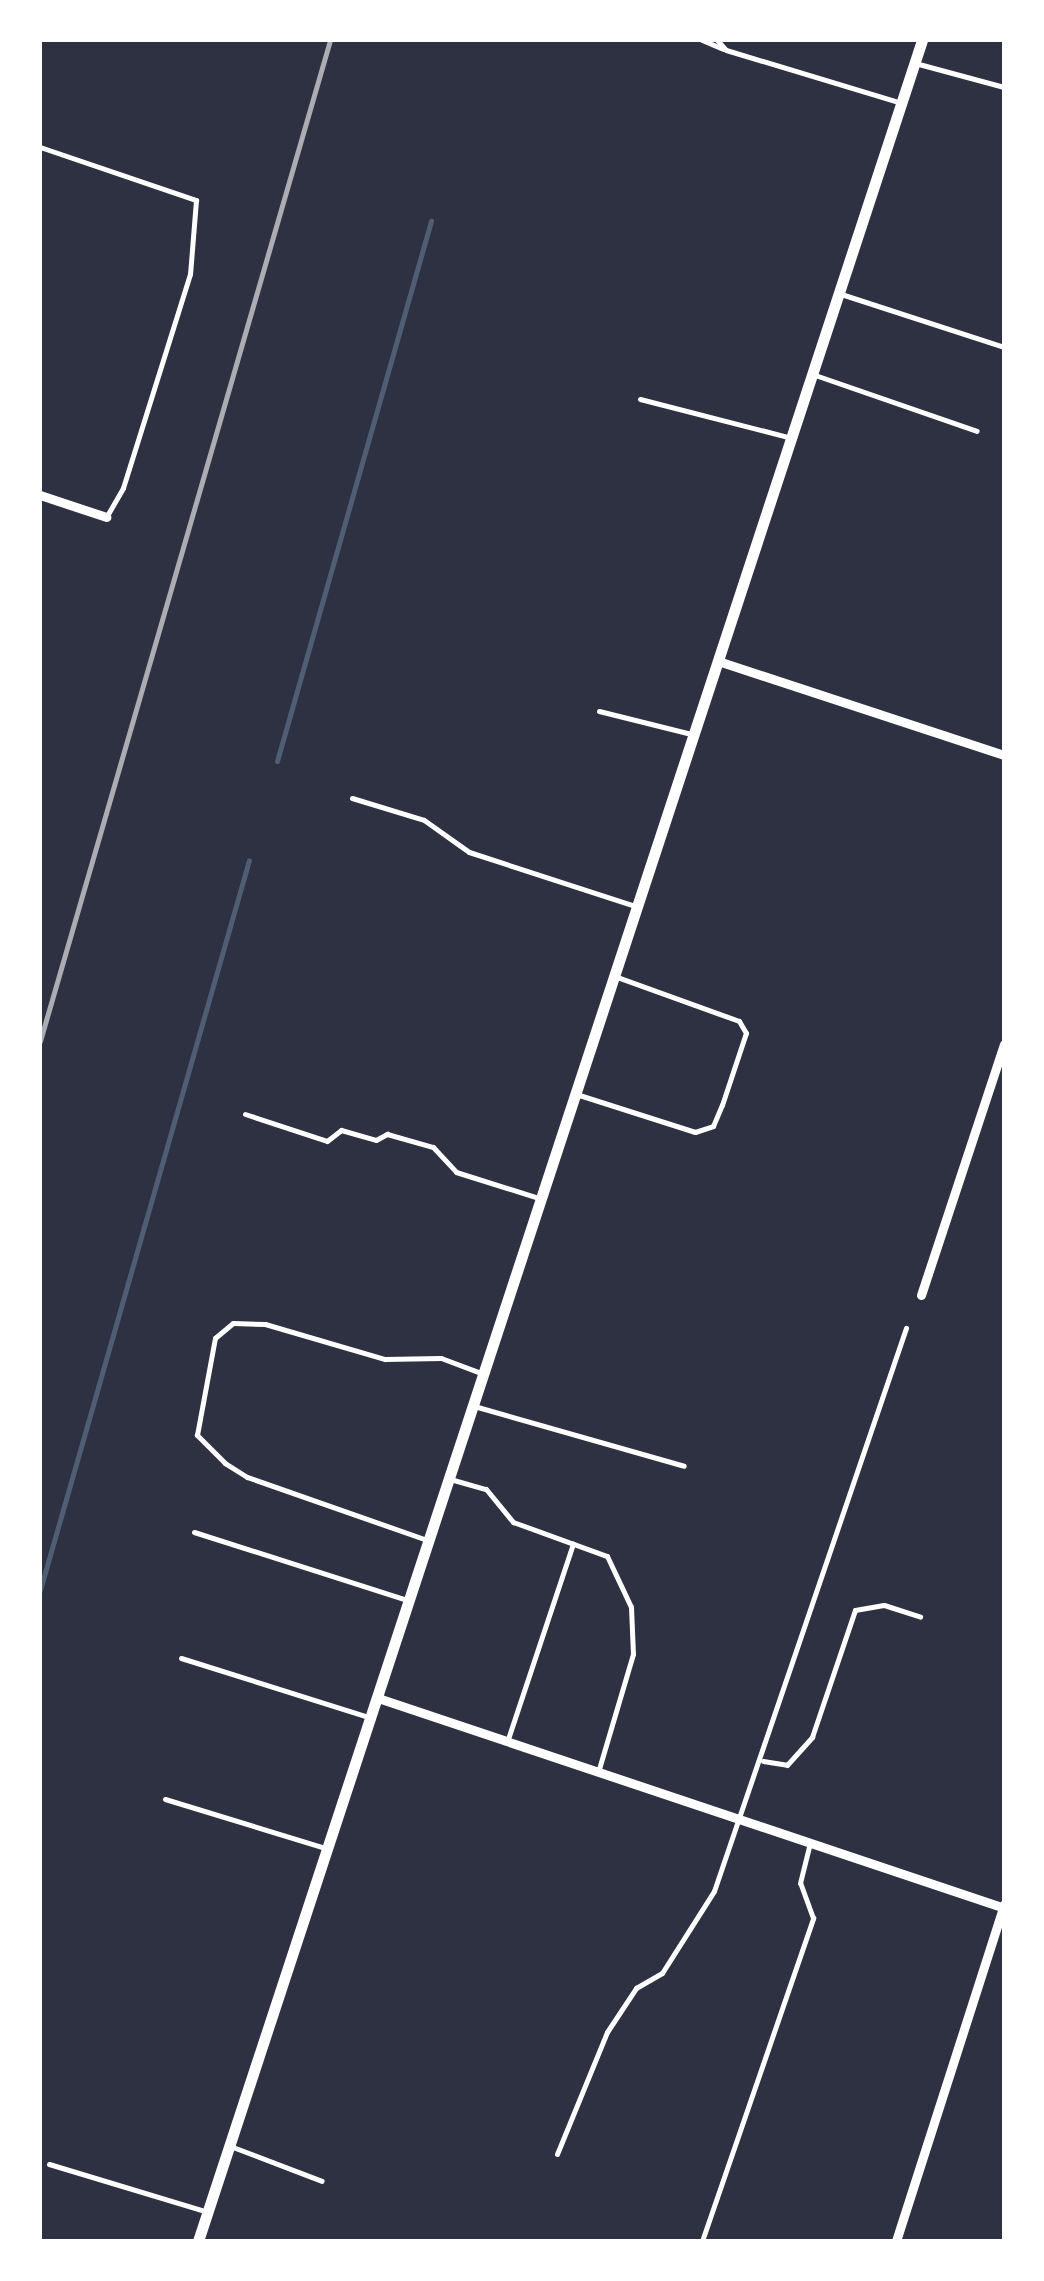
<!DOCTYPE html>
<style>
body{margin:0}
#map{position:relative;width:1044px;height:2281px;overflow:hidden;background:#2d3142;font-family:"Work Sans",sans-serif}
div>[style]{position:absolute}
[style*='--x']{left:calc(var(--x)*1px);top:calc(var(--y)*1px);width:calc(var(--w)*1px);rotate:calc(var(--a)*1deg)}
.stream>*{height:5px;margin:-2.5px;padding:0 2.5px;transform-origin:2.5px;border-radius:2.5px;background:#4f5d75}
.service>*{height:5px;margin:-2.5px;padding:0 2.5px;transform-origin:2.5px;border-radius:2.5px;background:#fff}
.minor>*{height:9px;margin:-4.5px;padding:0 4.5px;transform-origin:4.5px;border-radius:4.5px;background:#fff}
.tertiary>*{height:11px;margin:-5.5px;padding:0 5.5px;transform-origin:5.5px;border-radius:5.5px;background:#fff}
.rail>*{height:5px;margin:-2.5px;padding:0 2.5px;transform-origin:2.5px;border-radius:2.5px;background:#abadb3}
span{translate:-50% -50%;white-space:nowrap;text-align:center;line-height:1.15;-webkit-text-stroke:8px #fff;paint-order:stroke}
.frame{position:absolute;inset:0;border:42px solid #fff;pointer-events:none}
</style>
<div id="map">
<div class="stream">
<div style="--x:277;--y:761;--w:562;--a:-74.08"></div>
<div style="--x:40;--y:1590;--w:759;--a:-74.02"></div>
</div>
<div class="service">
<div style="--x:702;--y:40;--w:23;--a:23"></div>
<div style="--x:717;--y:40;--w:13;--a:48"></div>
<div style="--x:726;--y:50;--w:183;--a:16.8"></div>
<div style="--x:915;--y:63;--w:92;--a:15.1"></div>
<div style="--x:40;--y:147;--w:165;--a:18.8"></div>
<div style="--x:196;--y:200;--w:74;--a:94.6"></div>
<div style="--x:190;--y:274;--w:224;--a:107.4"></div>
<div style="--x:123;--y:488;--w:34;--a:120"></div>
<div style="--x:841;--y:294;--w:171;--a:18"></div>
<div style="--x:815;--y:375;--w:171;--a:19.1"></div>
<div style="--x:640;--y:399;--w:153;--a:14.4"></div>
<div style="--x:599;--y:711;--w:95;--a:14"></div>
<div style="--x:352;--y:798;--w:75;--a:17"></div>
<div style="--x:424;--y:820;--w:55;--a:35.4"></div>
<div style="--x:469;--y:852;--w:175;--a:18"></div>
<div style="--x:576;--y:1094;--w:125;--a:17.7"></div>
<div style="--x:695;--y:1132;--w:19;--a:-18"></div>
<div style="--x:713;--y:1126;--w:23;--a:-67"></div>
<div style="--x:722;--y:1105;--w:76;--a:-71.6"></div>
<div style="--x:746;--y:1033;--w:14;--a:-120"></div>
<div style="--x:739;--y:1021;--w:130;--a:-160.2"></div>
<div style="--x:245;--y:1114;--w:86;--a:18.2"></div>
<div style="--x:327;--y:1141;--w:18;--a:-38"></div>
<div style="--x:341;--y:1130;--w:36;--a:16"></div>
<div style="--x:376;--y:1140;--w:13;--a:-29"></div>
<div style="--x:387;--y:1134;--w:48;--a:15.8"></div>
<div style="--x:433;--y:1147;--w:34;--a:47"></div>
<div style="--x:456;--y:1172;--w:87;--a:17.4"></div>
<div style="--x:474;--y:1406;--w:218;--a:15.9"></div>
<div style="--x:450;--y:1479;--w:37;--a:16"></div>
<div style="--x:486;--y:1489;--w:43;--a:50.7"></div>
<div style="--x:513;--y:1522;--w:100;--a:19.9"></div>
<div style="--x:607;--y:1556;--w:56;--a:64.8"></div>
<div style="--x:631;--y:1607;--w:47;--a:87.6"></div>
<div style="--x:633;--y:1654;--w:123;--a:106.5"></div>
<div style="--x:194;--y:1532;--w:224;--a:17.7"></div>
<div style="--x:427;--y:1540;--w:191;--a:-160.7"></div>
<div style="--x:247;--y:1477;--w:26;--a:-148"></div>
<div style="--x:225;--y:1463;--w:40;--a:-135"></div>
<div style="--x:197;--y:1435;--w:99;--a:-79.5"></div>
<div style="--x:215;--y:1338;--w:23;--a:-40"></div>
<div style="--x:233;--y:1323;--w:32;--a:2"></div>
<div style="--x:265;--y:1324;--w:125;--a:16.3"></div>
<div style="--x:385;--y:1359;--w:56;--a:-1"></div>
<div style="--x:441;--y:1358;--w:43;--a:20.6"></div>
<div style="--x:181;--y:1658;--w:196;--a:17.5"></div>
<div style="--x:507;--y:1742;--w:209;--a:-71.6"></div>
<div style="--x:763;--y:1761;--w:24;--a:9"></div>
<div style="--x:787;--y:1765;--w:38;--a:-48"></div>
<div style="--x:812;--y:1737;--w:134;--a:-71.3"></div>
<div style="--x:855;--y:1610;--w:29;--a:-10"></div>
<div style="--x:884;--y:1605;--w:38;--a:18"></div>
<div style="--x:165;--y:1799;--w:167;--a:17"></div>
<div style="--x:230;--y:2146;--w:98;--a:20.8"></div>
<div style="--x:557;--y:2154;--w:132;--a:-67.7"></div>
<div style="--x:607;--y:2032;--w:53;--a:-56.6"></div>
<div style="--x:636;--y:1988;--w:30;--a:-30"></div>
<div style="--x:662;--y:1973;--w:97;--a:-57.6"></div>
<div style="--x:714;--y:1891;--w:595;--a:-71.17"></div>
<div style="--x:49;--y:2164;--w:163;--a:16.8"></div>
<div style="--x:702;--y:2241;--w:342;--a:-71"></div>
<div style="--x:813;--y:1918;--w:37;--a:-110"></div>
<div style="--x:800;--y:1883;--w:41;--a:-76"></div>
</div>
<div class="minor">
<div style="--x:40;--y:495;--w:70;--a:18.4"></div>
<div style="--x:718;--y:661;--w:301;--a:18.2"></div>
<div style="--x:921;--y:1295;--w:264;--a:-71.7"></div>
<div style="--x:378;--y:1698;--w:660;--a:18.54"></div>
<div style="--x:896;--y:2241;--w:354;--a:-72.2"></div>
</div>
<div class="tertiary">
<div style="--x:198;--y:2241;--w:2317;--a:-71.79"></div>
</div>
<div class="rail">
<div style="--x:40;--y:1041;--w:1042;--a:-73.84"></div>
</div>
<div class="frame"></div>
</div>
